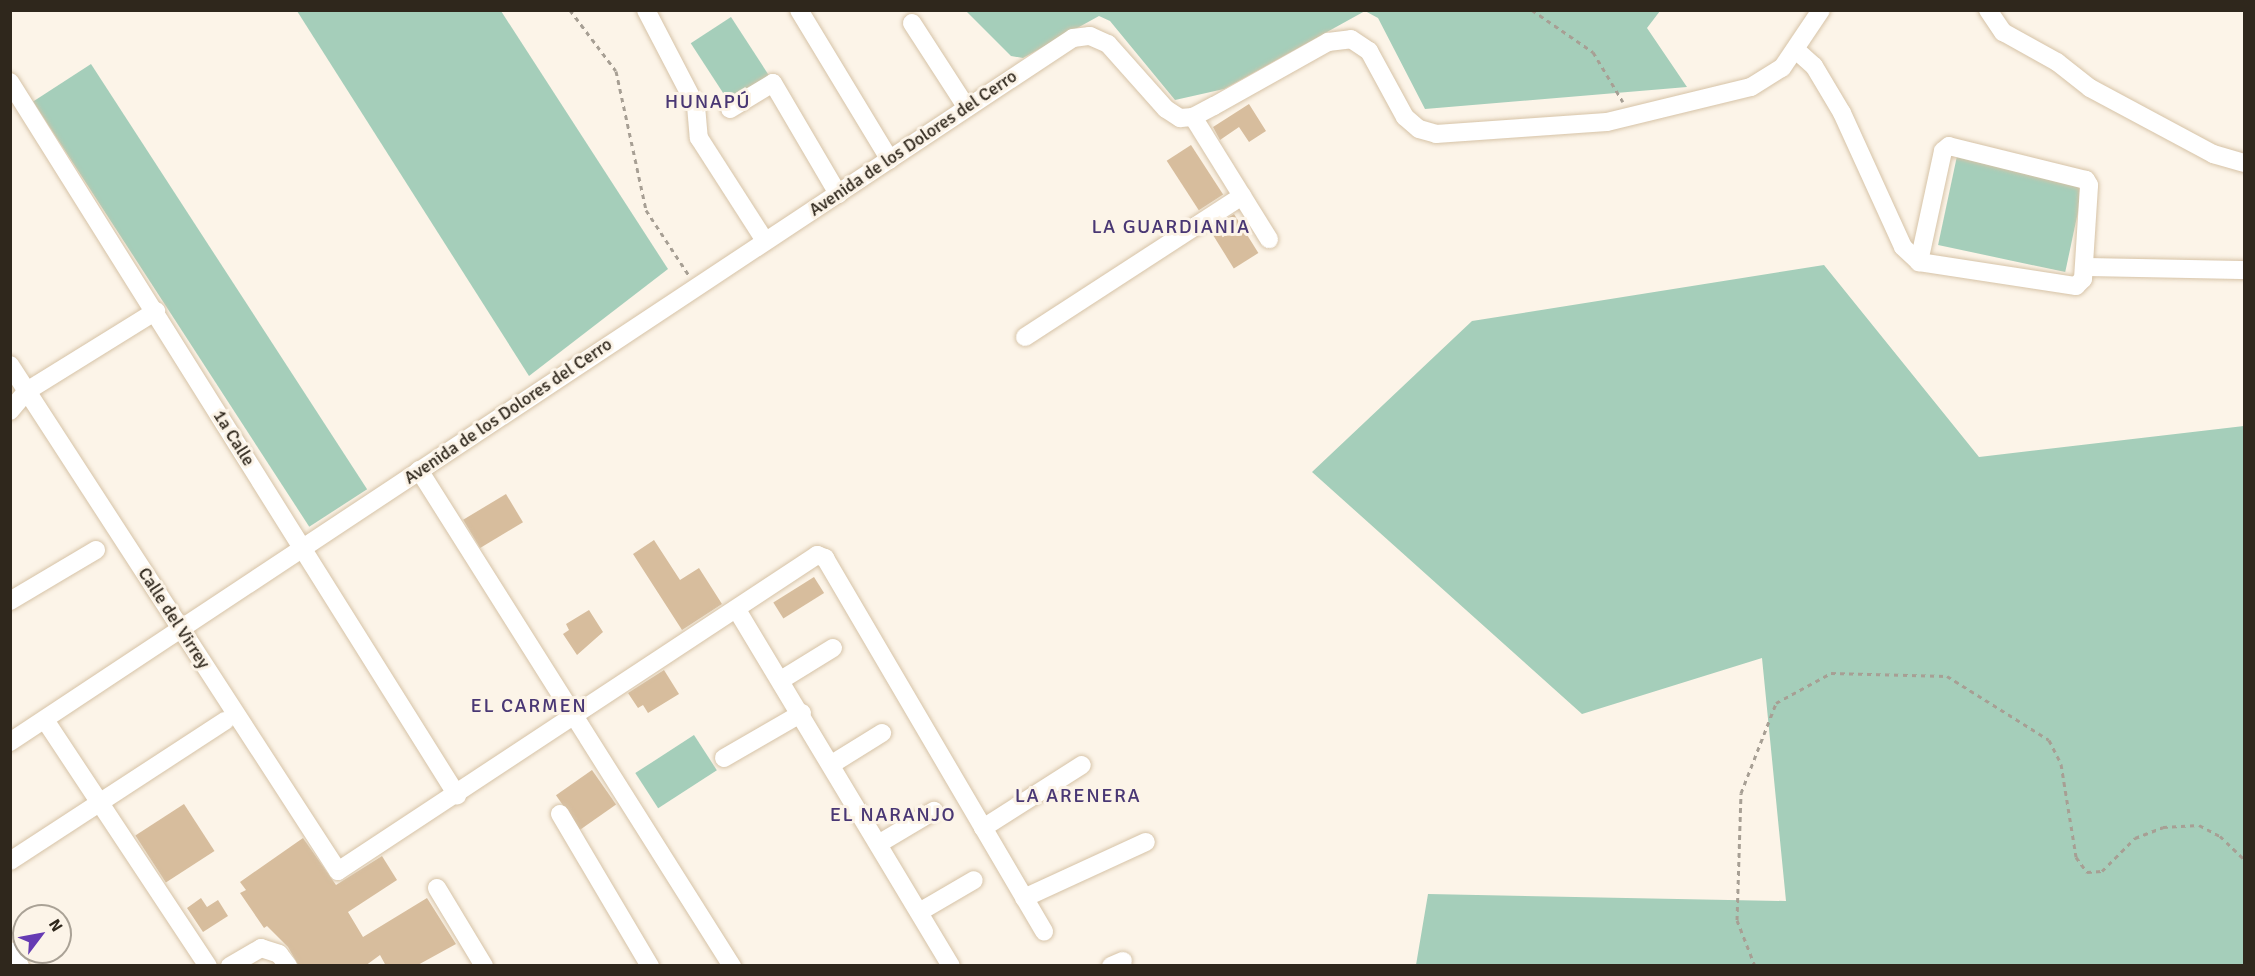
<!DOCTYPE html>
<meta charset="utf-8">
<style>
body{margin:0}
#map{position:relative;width:2255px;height:976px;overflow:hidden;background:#fcf4e8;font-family:Signika,sans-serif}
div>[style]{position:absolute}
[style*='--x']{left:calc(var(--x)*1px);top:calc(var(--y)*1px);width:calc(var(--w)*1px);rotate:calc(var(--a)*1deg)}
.green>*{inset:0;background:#a5ceba;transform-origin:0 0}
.building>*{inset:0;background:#d7bd9d;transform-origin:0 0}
.path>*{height:3px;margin-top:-1.5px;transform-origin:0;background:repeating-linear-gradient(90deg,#a79f94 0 4.5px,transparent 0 9px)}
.roads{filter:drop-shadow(0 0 2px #d6c3a7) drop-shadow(0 0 2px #d6c3a7)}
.street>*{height:18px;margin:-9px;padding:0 9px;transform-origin:9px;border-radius:9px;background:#fff}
span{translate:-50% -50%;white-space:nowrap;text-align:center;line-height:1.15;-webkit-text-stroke:6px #fcf4e8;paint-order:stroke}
.street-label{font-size:18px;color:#2f271c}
.neighbourhood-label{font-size:20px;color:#493774;letter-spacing:1.5px}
.frame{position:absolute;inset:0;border:12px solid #2f271c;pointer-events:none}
.north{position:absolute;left:12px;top:904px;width:60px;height:60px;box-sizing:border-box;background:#fcf4e8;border:2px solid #aaa296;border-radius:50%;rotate:58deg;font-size:16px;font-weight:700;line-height:24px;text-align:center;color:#2f271c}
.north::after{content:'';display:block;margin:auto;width:21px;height:27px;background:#663bb3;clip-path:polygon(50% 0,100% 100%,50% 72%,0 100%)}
</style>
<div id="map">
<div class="green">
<div style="clip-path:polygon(297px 11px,501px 11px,668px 269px,529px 376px)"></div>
<div style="clip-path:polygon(966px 11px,1365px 11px,1224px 89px,1175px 100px,1110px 21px,1099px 16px,1023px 58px,1011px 56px)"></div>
<div style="clip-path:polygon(1365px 11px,1660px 11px,1647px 28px,1687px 87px,1425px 109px,1378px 18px)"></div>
<div style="left:731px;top:17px;width:72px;height:48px;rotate:57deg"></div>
<div style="left:91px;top:64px;width:507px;height:69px;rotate:57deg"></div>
<div style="left:1957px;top:156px;width:130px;height:91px;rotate:12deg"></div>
<div style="clip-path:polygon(1824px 265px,1979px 457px,2244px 426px,2244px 965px,1416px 965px,1428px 894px,1786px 901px,1762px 658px,1582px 714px,1312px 472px,1472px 321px)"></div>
<div style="left:694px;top:735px;width:42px;height:70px;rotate:57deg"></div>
</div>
<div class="building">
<div style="clip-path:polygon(1249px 104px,1266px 131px,1249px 142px,1239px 127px,1220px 140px,1213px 127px)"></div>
<div style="left:1191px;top:145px;width:59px;height:29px;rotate:57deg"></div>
<div style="left:1234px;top:214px;width:46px;height:29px;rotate:58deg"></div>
<div style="left:506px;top:494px;width:33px;height:50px;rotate:59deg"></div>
<div style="clip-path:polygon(654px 540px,680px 580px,699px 568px,722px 604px,682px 630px,633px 554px)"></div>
<div style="left:814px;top:577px;width:19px;height:48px;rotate:58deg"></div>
<div style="clip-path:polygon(589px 610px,603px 632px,577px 655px,563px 634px,569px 630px,566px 624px)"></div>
<div style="clip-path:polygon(664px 670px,679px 694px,648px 713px,643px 705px,638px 708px,628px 693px)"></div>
<div style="left:592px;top:770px;width:42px;height:44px;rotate:55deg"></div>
<div style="left:184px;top:804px;width:56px;height:58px;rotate:57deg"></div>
<div style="clip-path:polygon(303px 838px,336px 885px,382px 856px,397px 880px,348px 912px,363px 937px,427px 898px,456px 944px,416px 966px,386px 966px,380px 955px,365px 966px,299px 966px,288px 947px,267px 926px,264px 928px,240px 893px,246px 890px,240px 882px)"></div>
<div style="clip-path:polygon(201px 898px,207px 907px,218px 900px,228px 916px,203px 932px,187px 908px)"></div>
</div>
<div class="path">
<div style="--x:570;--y:10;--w:76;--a:53"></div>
<div style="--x:616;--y:71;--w:142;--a:77.8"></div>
<div style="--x:646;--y:210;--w:77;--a:56.7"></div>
<div style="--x:1532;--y:10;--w:74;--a:34.5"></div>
<div style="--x:1593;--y:52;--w:58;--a:59"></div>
<div style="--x:1755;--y:966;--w:49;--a:-111.4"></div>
<div style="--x:1737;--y:920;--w:127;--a:-88.2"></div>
<div style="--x:1741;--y:793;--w:97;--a:-68.7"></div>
<div style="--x:1776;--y:703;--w:63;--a:-28.6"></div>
<div style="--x:1831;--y:673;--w:116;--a:1.5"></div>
<div style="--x:1947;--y:676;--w:120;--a:32.1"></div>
<div style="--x:2049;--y:740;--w:27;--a:63"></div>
<div style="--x:2061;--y:764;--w:94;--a:80.8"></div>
<div style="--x:2076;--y:857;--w:19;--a:54"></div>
<div style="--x:2087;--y:872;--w:15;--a:-4"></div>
<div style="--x:2102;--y:871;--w:47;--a:-45"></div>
<div style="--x:2135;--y:838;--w:30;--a:-21"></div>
<div style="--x:2163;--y:827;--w:36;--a:-3"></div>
<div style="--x:2199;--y:825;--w:24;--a:28"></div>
<div style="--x:2220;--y:836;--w:33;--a:44"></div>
</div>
<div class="roads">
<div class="street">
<div style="--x:646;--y:10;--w:108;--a:62.5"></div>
<div style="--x:696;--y:106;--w:32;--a:85"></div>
<div style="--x:699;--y:138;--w:122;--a:57.3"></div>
<div style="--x:799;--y:10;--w:175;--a:58.8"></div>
<div style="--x:1988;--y:10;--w:27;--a:56"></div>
<div style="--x:2003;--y:32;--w:62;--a:29.1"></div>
<div style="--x:2057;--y:62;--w:42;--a:38.2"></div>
<div style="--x:2090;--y:88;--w:140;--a:28.2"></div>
<div style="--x:2213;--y:154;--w:32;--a:16"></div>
<div style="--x:912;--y:23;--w:101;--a:57.1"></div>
<div style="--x:1796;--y:50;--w:24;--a:42"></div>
<div style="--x:1814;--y:66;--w:55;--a:59.2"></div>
<div style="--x:1842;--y:113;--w:147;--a:65.5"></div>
<div style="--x:1903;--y:247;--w:22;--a:43"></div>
<div style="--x:1919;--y:262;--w:159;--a:8.7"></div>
<div style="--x:2076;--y:286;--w:10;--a:-45"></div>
<div style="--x:2083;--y:279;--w:94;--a:-86.3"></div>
<div style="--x:2089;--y:185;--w:6;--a:-121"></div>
<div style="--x:2086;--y:180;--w:141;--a:-166.1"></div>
<div style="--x:1949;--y:146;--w:8;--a:140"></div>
<div style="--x:1943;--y:151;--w:114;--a:102.2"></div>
<div style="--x:10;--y:82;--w:842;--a:57.92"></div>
<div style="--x:730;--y:109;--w:50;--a:-31.2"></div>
<div style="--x:773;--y:83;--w:129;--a:59.6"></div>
<div style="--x:1193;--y:117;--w:144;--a:58.1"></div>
<div style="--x:2084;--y:267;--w:160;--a:1.1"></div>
<div style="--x:1025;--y:337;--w:259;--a:-33"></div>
<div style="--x:10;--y:365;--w:603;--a:57.05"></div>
<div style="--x:338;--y:871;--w:574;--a:-33.41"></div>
<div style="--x:817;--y:555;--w:9;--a:21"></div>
<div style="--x:825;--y:558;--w:433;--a:59.6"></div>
<div style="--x:10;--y:411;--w:26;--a:-50"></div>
<div style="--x:27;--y:391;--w:152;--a:-31.8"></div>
<div style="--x:419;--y:470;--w:587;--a:57.75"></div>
<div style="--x:10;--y:601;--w:100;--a:-30.7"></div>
<div style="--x:737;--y:610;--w:415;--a:59"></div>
<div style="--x:781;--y:680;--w:61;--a:-31.6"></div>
<div style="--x:45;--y:720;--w:295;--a:56.5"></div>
<div style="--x:10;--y:742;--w:1275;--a:-33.52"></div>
<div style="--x:1073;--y:38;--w:17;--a:-7"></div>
<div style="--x:1090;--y:36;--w:20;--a:24"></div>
<div style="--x:1108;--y:44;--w:87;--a:48.3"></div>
<div style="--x:1166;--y:109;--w:17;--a:33"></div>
<div style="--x:1180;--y:118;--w:13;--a:-4"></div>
<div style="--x:1193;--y:117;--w:24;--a:-28"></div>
<div style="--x:1214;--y:106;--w:131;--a:-29.3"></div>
<div style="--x:1328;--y:42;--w:23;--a:-7"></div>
<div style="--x:1351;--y:39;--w:22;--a:34"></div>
<div style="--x:1369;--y:51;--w:75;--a:61.4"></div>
<div style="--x:1405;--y:117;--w:18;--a:41"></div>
<div style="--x:1419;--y:129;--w:18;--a:16"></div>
<div style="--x:1436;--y:134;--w:171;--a:-4"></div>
<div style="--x:1607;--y:122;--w:148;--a:-13.7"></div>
<div style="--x:1751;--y:87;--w:36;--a:-32"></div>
<div style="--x:1782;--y:68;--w:70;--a:-56.1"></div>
<div style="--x:724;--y:758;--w:90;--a:-30"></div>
<div style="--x:832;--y:764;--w:59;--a:-31.8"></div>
<div style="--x:560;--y:814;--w:177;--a:59.4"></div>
<div style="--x:983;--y:828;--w:117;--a:-32.5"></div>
<div style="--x:880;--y:843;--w:63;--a:-30.7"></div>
<div style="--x:10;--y:861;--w:257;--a:-33.1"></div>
<div style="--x:437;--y:888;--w:91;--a:58.9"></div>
<div style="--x:1024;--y:898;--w:134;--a:-24.7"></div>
<div style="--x:921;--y:911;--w:61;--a:-30.3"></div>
<div style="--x:10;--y:951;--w:18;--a:56"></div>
<div style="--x:230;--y:966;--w:36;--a:-30"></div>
<div style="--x:261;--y:948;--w:19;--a:18"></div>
<div style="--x:279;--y:954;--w:15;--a:53"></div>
<div style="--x:1111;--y:966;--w:13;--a:-23"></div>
</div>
</div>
<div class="street-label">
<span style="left:913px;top:143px;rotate:-34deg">Avenida de los Dolores del Cerro</span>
<span style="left:508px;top:411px;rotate:-34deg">Avenida de los Dolores del Cerro</span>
<span style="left:234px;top:438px;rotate:58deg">1a Calle</span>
<span style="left:174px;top:618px;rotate:57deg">Calle del Virrey</span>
</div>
<div class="neighbourhood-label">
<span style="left:708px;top:101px">HUNAPÚ</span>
<span style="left:1171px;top:226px">LA GUARDIANIA</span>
<span style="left:529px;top:705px">EL CARMEN</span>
<span style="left:1078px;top:795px">LA ARENERA</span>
<span style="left:893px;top:814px">EL NARANJO</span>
</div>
<div class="frame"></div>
<div class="north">N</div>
</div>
